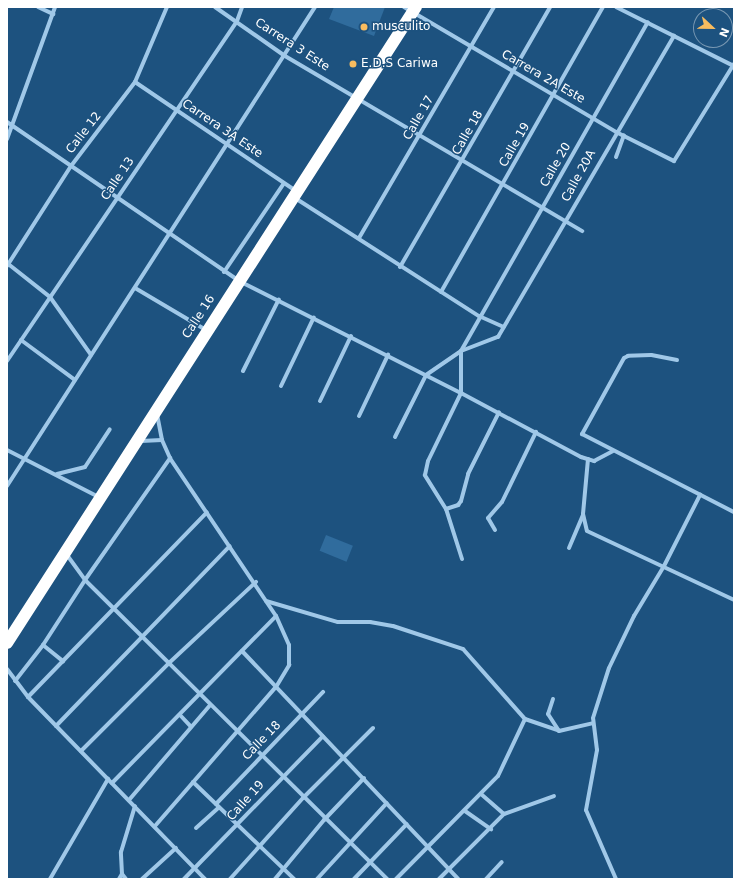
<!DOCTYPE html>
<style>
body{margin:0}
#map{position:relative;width:741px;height:886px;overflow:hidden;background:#1d527f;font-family:"DejaVu Sans",sans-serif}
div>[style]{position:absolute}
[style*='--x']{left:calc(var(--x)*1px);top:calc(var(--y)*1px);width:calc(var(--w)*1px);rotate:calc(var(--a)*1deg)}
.green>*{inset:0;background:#306c9d;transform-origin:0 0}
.street>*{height:4px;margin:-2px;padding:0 2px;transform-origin:2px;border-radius:2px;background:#a0c8e8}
.highway>*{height:12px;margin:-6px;padding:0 6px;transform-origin:6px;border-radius:6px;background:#fff}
.dots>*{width:11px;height:11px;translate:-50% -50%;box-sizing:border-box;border:2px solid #1d527f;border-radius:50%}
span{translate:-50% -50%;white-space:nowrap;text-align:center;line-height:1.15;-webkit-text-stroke:3px #1d527f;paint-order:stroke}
.poi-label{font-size:12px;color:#fff}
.left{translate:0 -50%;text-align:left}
.street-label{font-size:12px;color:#fff}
.frame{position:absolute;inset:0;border:8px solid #fff;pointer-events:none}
.north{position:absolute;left:693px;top:8px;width:40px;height:40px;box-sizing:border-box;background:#1d527f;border:1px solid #7797b2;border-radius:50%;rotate:112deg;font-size:11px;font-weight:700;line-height:16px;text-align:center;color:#fff}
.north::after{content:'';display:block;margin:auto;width:14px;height:18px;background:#f8bc5f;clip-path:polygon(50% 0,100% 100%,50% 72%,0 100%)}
</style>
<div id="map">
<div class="green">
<div style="clip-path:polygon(334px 7px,385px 7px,374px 36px,329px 19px)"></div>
<div style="left:326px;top:535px;width:29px;height:17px;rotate:22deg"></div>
</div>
<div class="street">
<div style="--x:38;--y:7;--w:17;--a:25"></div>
<div style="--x:215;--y:7;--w:85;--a:35"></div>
<div style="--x:285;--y:56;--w:345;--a:30.5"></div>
<div style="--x:404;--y:7;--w:246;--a:30.5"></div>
<div style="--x:616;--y:132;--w:65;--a:26.6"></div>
<div style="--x:674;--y:161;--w:114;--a:-58.3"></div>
<div style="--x:616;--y:7;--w:132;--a:26.6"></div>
<div style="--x:135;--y:82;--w:194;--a:34.1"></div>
<div style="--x:7;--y:122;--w:281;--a:34.4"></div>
<div style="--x:239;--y:281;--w:249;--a:26.8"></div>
<div style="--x:461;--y:393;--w:136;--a:28.1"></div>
<div style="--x:581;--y:457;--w:14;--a:17"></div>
<div style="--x:594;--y:461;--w:21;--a:-28"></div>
<div style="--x:7;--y:139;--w:140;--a:-70"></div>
<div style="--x:616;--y:157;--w:23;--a:-70"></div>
<div style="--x:295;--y:198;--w:219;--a:32.7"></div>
<div style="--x:479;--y:316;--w:27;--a:24"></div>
<div style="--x:359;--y:238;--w:268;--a:-59.7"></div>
<div style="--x:7;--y:263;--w:55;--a:38.3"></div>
<div style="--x:50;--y:297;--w:71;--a:54.7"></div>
<div style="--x:7;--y:266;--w:119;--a:-57.4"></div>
<div style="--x:71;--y:166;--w:106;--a:-52.7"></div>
<div style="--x:135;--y:82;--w:82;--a:-66.9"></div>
<div style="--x:400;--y:267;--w:300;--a:-60"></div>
<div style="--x:224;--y:272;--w:107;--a:-56"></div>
<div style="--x:135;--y:288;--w:82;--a:30.6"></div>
<div style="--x:441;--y:292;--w:328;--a:-60.4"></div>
<div style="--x:21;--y:340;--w:67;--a:36.5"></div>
<div style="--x:677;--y:360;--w:26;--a:-169"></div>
<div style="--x:651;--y:355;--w:23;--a:178"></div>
<div style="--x:628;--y:356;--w:4;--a:153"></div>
<div style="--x:624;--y:358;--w:87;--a:118.9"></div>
<div style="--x:582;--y:434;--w:171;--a:27.2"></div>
<div style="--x:7;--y:361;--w:410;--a:-55.9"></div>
<div style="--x:237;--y:21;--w:15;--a:-70"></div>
<div style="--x:243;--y:371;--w:80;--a:-63.4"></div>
<div style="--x:281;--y:386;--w:76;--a:-64.4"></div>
<div style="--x:320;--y:401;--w:72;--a:-64.5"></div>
<div style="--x:359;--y:416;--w:68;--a:-64.6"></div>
<div style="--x:395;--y:437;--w:69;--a:-63.4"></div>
<div style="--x:426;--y:375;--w:42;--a:-34.4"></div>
<div style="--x:461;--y:351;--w:40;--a:-21"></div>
<div style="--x:498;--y:337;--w:349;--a:-59.7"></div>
<div style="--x:141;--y:441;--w:21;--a:-3"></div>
<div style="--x:7;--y:450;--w:103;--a:27.1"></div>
<div style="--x:588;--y:459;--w:55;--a:95.2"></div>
<div style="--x:583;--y:514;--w:17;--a:77"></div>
<div style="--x:587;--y:531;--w:162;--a:25.1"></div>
<div style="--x:57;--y:474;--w:29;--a:-14"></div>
<div style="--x:85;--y:467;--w:45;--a:-56.7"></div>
<div style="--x:7;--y:486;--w:569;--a:-57.26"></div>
<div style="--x:446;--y:509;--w:13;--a:-18"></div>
<div style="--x:458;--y:505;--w:5;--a:-53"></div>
<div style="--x:461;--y:501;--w:28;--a:-75"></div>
<div style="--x:468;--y:474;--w:69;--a:-63.4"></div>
<div style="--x:495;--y:530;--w:14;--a:-120"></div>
<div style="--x:488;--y:518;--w:21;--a:-49"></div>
<div style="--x:502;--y:502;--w:78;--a:-64.1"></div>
<div style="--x:569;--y:548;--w:36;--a:-67"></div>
<div style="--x:67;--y:555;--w:31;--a:54"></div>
<div style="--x:85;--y:580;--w:425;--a:44.7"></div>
<div style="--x:462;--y:559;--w:52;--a:-107.7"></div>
<div style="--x:446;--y:509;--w:40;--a:-122"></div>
<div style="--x:425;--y:475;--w:14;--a:-78"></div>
<div style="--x:428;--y:461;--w:76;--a:-64.1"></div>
<div style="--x:461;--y:393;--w:42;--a:-90"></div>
<div style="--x:461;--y:351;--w:378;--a:-60.4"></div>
<div style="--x:266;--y:601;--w:75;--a:16.3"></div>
<div style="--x:338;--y:622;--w:32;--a:0"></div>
<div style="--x:370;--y:622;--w:23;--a:10"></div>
<div style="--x:393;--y:626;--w:74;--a:18.2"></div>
<div style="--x:463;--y:649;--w:94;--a:48.5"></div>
<div style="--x:43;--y:645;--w:26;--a:39"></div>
<div style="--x:242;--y:651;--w:314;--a:46.5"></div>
<div style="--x:7;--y:669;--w:35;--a:53"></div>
<div style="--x:28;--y:697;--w:254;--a:45.8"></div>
<div style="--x:15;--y:681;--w:46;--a:-52.1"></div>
<div style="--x:43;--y:645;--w:77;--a:-57.1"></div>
<div style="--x:85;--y:580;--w:149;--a:-55.1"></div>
<div style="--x:28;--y:697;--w:257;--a:-45.9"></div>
<div style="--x:553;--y:699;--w:16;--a:108"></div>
<div style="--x:548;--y:714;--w:20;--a:57"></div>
<div style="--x:180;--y:715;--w:16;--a:47"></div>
<div style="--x:56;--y:726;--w:250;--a:-46"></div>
<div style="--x:81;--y:751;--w:124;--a:-45"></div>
<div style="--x:169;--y:663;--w:119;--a:-43"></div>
<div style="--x:193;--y:782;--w:140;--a:43.8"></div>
<div style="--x:112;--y:783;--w:234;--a:-45.5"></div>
<div style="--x:481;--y:794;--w:30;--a:41"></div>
<div style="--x:129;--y:800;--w:125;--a:-49.5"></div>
<div style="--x:216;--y:804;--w:155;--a:-46.3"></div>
<div style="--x:465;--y:811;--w:32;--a:35"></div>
<div style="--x:155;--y:826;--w:184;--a:-49"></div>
<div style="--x:276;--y:687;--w:26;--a:-59"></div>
<div style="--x:289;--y:665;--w:20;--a:-90"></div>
<div style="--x:289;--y:645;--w:32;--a:-114"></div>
<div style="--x:276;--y:616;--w:190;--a:-123.9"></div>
<div style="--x:170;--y:458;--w:20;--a:-114"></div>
<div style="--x:162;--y:440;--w:25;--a:-101"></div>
<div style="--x:196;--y:828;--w:31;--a:-42"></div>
<div style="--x:122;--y:874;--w:6;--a:51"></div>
<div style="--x:50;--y:879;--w:116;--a:-59.9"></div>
<div style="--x:119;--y:879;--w:6;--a:-59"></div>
<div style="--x:122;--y:874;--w:22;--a:-93"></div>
<div style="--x:121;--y:852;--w:48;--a:-73.1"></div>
<div style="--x:142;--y:879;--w:46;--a:-42.4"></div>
<div style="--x:184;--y:879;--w:199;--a:-45.8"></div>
<div style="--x:230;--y:879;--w:109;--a:-48"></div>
<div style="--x:303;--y:798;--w:99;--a:-45"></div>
<div style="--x:275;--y:879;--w:77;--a:-50.3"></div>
<div style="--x:324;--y:820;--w:58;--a:-46.4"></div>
<div style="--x:317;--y:879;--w:103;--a:-47.4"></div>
<div style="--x:354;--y:879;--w:76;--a:-46.1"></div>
<div style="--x:396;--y:879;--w:145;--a:-45.3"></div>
<div style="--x:498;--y:776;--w:63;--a:-64.7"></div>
<div style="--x:525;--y:719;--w:36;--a:19"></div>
<div style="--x:559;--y:731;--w:35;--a:-13"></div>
<div style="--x:439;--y:879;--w:92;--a:-45"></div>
<div style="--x:504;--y:814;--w:53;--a:-19.8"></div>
<div style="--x:486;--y:879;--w:23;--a:-47"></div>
<div style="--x:616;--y:879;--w:75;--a:-113.5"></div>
<div style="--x:586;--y:810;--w:61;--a:-79.6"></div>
<div style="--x:597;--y:750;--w:32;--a:-97"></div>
<div style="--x:593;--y:718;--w:52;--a:-72.3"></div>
<div style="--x:609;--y:668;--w:58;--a:-64.3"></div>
<div style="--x:634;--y:616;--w:58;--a:-59"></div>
<div style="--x:664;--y:566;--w:80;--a:-63.1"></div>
</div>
<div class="highway">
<div style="--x:7;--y:643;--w:756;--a:-57.26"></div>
</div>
<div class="dots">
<div style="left:364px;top:27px;background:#f8bc5f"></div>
<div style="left:353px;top:64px;background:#f8bc5f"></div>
</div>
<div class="poi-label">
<span class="left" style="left:372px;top:27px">musculito</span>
<span class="left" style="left:361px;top:64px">E.D.S Cariwa</span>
</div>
<div class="street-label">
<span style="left:292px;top:45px;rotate:33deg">Carrera 3 Este</span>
<span style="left:543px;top:77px;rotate:30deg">Carrera 2A Este</span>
<span style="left:419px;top:118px;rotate:-60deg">Calle 17</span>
<span style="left:222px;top:129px;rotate:34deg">Carrera 3A Este</span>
<span style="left:84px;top:133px;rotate:-52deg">Calle 12</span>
<span style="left:468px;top:133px;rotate:-60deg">Calle 18</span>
<span style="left:515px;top:145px;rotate:-60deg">Calle 19</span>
<span style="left:556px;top:165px;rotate:-60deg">Calle 20</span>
<span style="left:579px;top:176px;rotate:-61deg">Calle 20A</span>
<span style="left:118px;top:179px;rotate:-56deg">Calle 13</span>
<span style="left:199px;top:317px;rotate:-57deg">Calle 16</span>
<span style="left:262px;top:741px;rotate:-46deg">Calle 18</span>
<span style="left:246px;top:801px;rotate:-48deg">Calle 19</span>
</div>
<div class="frame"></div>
<div class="north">N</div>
</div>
